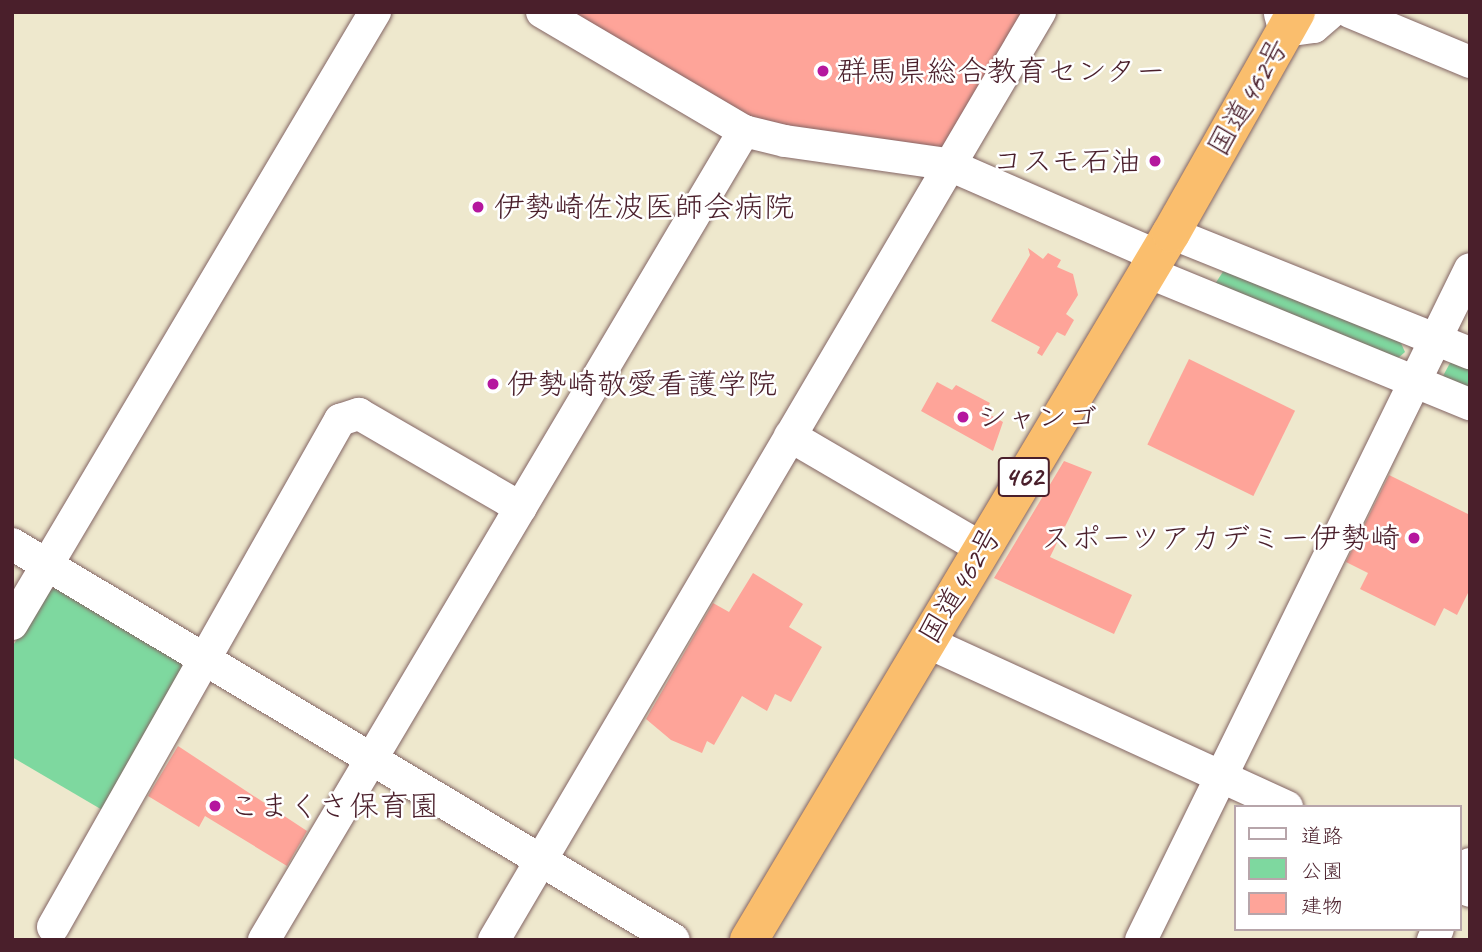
<!DOCTYPE html>
<meta charset="utf-8">
<style>
body{margin:0}
#map{position:relative;width:1482px;height:952px;overflow:hidden;background:#eee8cd;font-family:Caveat,"Klee One",sans-serif}
div>[style]{position:absolute}
[style*='--x']{left:calc(var(--x)*1px);top:calc(var(--y)*1px);width:calc(var(--w)*1px);rotate:calc(var(--a)*1deg)}
.green>*{inset:0;background:#7ed89f}
.building>*{inset:0;background:#fea499;transform-origin:0 0}
.roads{filter:drop-shadow(0 0 2px #836564) drop-shadow(0 0 2px #836564)}
.minor>*{height:32px;margin:-16px;padding:0 16px;transform-origin:16px;border-radius:16px;background:#fff}
.highway>*{height:38px;margin:-19px;padding:0 19px;transform-origin:19px;border-radius:19px;background:#fabe6d}
.dots>*{width:19px;height:19px;translate:-50% -50%;box-sizing:border-box;border:4px solid #fff;border-radius:50%}
span{translate:-50% -50%;white-space:nowrap;text-align:center;line-height:1.15;-webkit-text-stroke:5px #fff;paint-order:stroke}
.shield-label span{padding:2px 5px;background:#fff;border:2px solid;border-radius:5px;-webkit-text-stroke-width:0}
.shield-label{font-size:28px;color:#4a1f2b;font-weight:700}
.poi-label{font-size:30px;color:#4a1f2b}
.left{translate:0 -50%;text-align:left}
.right{translate:-100% -50%;text-align:right}
.street-label{font-size:30px;color:#4a1f2b}
.frame{position:absolute;inset:0;border:14px solid #4a1f2b;pointer-events:none}
.legend{position:absolute;left:1234px;top:805px;width:228px;height:126px;box-sizing:border-box;background:#fff;border:2px solid #b7a5aa;margin:0;padding:9px 12px;list-style:none;font-size:21px;color:#4a1f2b}
.legend li{display:flex;align-items:center;gap:14px;height:35px}
.legend b{width:35px;border:2px solid #b7a5aa}
</style>
<div id="map">
<div class="green">
<div style="clip-path:polygon(1226px 267px,1396px 332px,1405px 352px,1397px 359px,1215px 284px)"></div>
<div style="clip-path:polygon(1465px 361px,1470px 363px,1470px 393px,1448px 384px,1443px 376px,1450px 363px)"></div>
<div style="clip-path:polygon(54px 588px,187px 665px,104px 811px,12px 757px,12px 647px,48px 590px)"></div>
</div>
<div class="building">
<div style="clip-path:polygon(542px 12px,1038px 12px,947px 164px,744px 131px)"></div>
<div style="clip-path:polygon(1028px 248px,1043px 259px,1048px 253px,1061px 260px,1057px 267px,1073px 274px,1078px 295px,1066px 314px,1074px 320px,1065px 336px,1057px 332px,1042px 356px,1037px 353px,1040px 347px,991px 321px,1030px 255px)"></div>
<div style="left:1189px;top:359px;width:118px;height:95px;rotate:26deg"></div>
<div style="clip-path:polygon(937px 382px,952px 390px,956px 385px,990px 403px,985px 412px,1003px 422px,993px 451px,921px 411px)"></div>
<div style="clip-path:polygon(1064px 461px,1092px 472px,1050px 557px,1132px 595px,1114px 634px,994px 578px)"></div>
<div style="clip-path:polygon(1389px 475px,1470px 515px,1470px 589px,1457px 615px,1444px 608px,1435px 626px,1360px 589px,1368px 573px,1346px 562px)"></div>
<div style="clip-path:polygon(753px 573px,803px 604px,789px 627px,822px 647px,791px 702px,775px 694px,767px 711px,742px 696px,714px 745px,707px 741px,702px 753px,671px 740px,646px 719px,713px 603px,729px 612px)"></div>
<div style="clip-path:polygon(178px 746px,307px 831px,287px 866px,205px 816px,199px 827px,148px 796px)"></div>
</div>
<div class="roads">
<div class="minor">
<div style="--x:542;--y:12;--w:234;--a:30.5"></div>
<div style="--x:744;--y:131;--w:42;--a:13.7"></div>
<div style="--x:785;--y:141;--w:164;--a:8.1"></div>
<div style="--x:947;--y:164;--w:227;--a:23.6"></div>
<div style="--x:1350;--y:12;--w:130;--a:22.6"></div>
<div style="--x:1280;--y:14;--w:18;--a:74"></div>
<div style="--x:1285;--y:31;--w:29;--a:-8"></div>
<div style="--x:1314;--y:27;--w:23;--a:-41"></div>
<div style="--x:1171;--y:233;--w:322;--a:21.9"></div>
<div style="--x:1145;--y:271;--w:351;--a:22.3"></div>
<div style="--x:790;--y:436;--w:222;--a:30.3"></div>
<div style="--x:12;--y:544;--w:771;--a:30.89"></div>
<div style="--x:12;--y:624;--w:712;--a:-59.33"></div>
<div style="--x:927;--y:642;--w:396;--a:24.6"></div>
<div style="--x:1470;--y:864;--w:25;--a:117"></div>
<div style="--x:1459;--y:886;--w:12;--a:24"></div>
<div style="--x:53;--y:927;--w:583;--a:-60.49"></div>
<div style="--x:340;--y:420;--w:20;--a:-18"></div>
<div style="--x:359;--y:414;--w:187;--a:30.1"></div>
<div style="--x:264;--y:940;--w:941;--a:-59.32"></div>
<div style="--x:494;--y:940;--w:1077;--a:-59.53"></div>
<div style="--x:1141;--y:940;--w:747;--a:-63.88"></div>
<div style="--x:1433;--y:940;--w:12;--a:-66"></div>
</div>
<div class="highway">
<div style="--x:749;--y:940;--w:823;--a:-59.17"></div>
<div style="--x:1171;--y:233;--w:254;--a:-60.5"></div>
</div>
</div>
<div class="dots">
<div style="left:823px;top:71px;background:#b5179e"></div>
<div style="left:1155px;top:161px;background:#b5179e"></div>
<div style="left:478px;top:207px;background:#b5179e"></div>
<div style="left:493px;top:384px;background:#b5179e"></div>
<div style="left:963px;top:417px;background:#b5179e"></div>
<div style="left:1414px;top:538px;background:#b5179e"></div>
<div style="left:215px;top:806px;background:#b5179e"></div>
</div>
<div class="shield-label">
<span style="left:1024px;top:477px">462</span>
</div>
<div class="poi-label">
<span class="left" style="left:837px;top:71px">群馬県総合教育センター</span>
<span class="right" style="left:1141px;top:161px">コスモ石油</span>
<span class="left" style="left:494px;top:207px">伊勢崎佐波医師会病院</span>
<span class="left" style="left:507px;top:384px">伊勢崎敬愛看護学院</span>
<span class="left" style="left:977px;top:417px">シャンゴ</span>
<span class="right" style="left:1400px;top:538px">スポーツアカデミー伊勢崎</span>
<span class="left" style="left:229px;top:806px">こまくさ保育園</span>
</div>
<div class="street-label">
<span style="left:1248px;top:97px;rotate:-60deg">国道462号</span>
<span style="left:960px;top:585px;rotate:-59deg">国道462号</span>
</div>
<div class="frame"></div>
<ul class="legend">
<li><b style="height:9px;background:#fff"></b>道路</li>
<li><b style="height:19px;background:#7ed89f"></b>公園</li>
<li><b style="height:19px;background:#fea499"></b>建物</li>
</ul>
</div>
